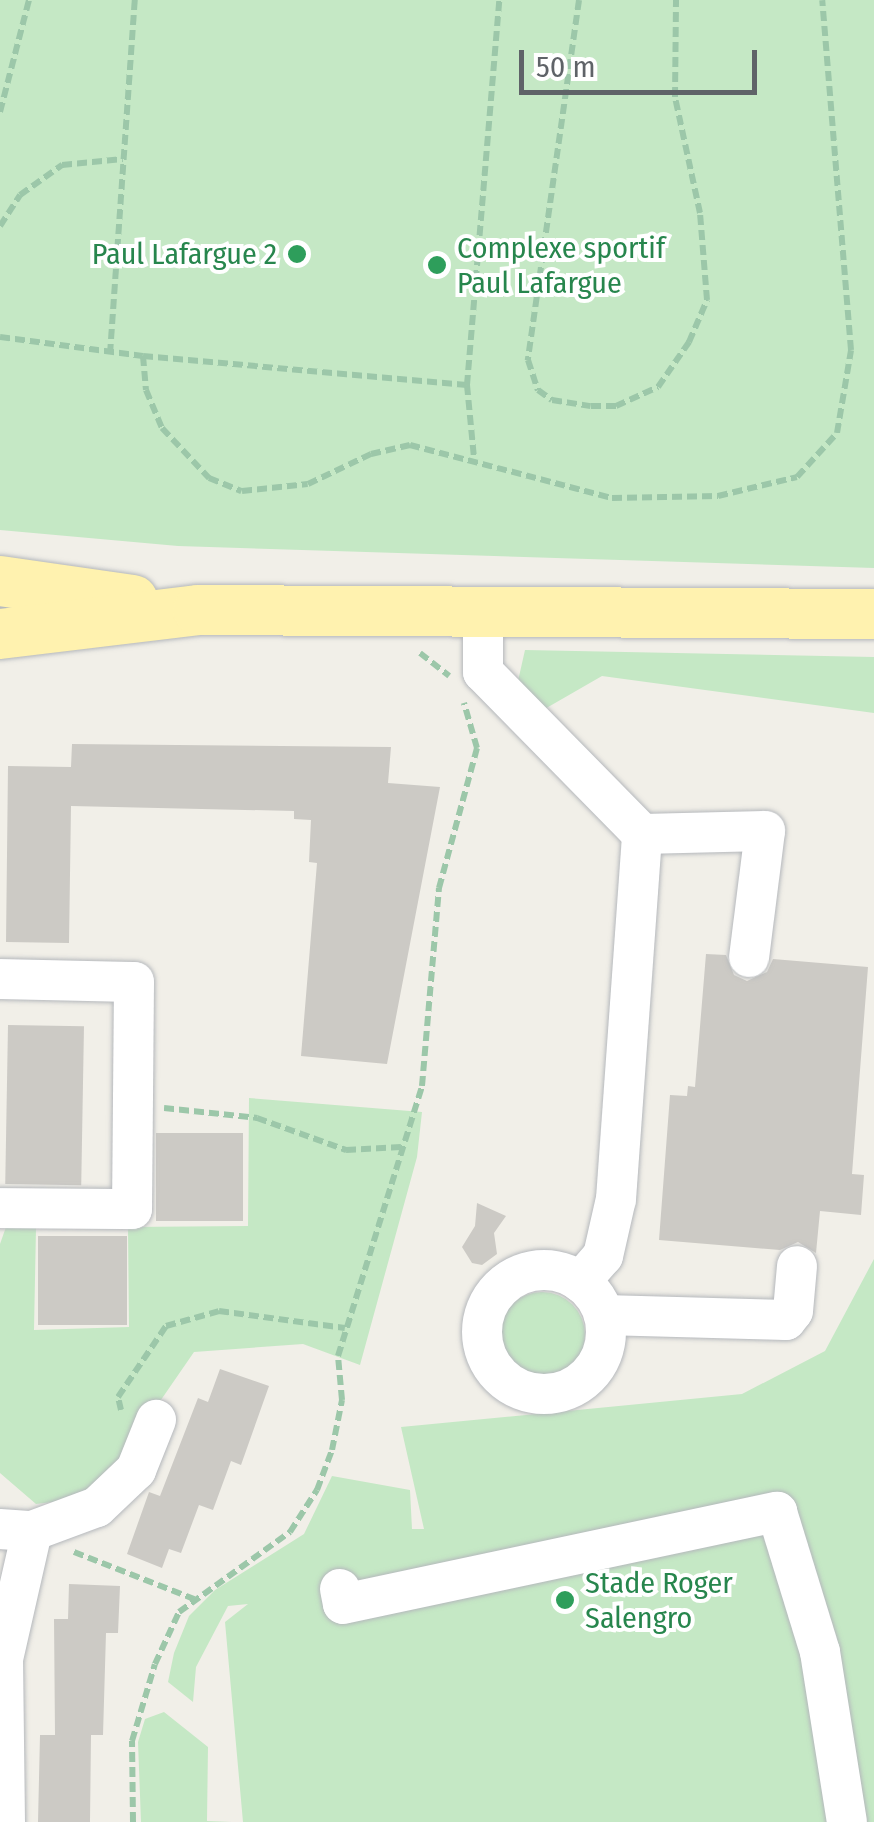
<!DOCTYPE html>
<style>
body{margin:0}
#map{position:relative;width:874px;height:1822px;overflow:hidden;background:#f1efe8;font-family:"Fira Sans Condensed",sans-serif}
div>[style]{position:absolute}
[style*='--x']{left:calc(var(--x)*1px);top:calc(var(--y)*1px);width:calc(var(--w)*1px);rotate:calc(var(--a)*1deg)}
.green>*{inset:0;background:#c5e8c5}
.round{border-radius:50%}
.building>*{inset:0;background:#cccac5;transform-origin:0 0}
.path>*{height:6px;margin-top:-3px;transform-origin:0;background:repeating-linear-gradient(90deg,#9cc7a9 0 10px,transparent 0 15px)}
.roads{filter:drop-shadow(0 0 2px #b5b8bc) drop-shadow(0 0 2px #b5b8bc)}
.minor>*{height:40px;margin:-20px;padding:0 20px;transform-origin:20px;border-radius:20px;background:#fff}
.minor>.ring{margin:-20px;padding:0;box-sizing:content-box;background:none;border:40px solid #fff;border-radius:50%}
.major>*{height:50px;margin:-25px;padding:0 25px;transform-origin:25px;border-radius:25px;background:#fff2af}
.dots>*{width:28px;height:28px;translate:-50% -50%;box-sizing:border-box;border:5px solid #fff;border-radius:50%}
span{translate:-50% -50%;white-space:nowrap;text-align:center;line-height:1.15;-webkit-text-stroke:8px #fff;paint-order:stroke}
.leisure-label{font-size:30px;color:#27864d}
.left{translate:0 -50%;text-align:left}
.right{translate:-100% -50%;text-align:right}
.scale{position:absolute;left:519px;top:50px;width:238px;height:45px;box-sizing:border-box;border:5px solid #5f6368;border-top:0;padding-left:12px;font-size:30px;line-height:35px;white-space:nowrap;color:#5f6368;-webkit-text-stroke:8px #fff;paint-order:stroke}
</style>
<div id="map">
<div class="green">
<div style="clip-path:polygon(0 0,874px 0,874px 568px,178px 546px,0 530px)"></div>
<div style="clip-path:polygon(525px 650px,874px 657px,874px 713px,602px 676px,536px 714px,518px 681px)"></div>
<div style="clip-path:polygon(249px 1098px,422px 1112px,417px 1157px,360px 1365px,303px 1344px,194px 1352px,94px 1497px,36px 1504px,0 1473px,0 1244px,6px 1227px,36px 1228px,34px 1330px,129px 1327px,128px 1227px,248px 1226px)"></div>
<div style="clip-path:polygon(874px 1259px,874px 1822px,243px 1822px,225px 1622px,248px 1604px,228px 1606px,196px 1667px,193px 1702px,168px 1682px,174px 1653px,189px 1616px,215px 1590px,304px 1534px,332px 1476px,410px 1490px,412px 1529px,424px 1529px,401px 1427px,742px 1394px,825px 1351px)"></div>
<div class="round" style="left:499px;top:1292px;width:86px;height:86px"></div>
<div style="clip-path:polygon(164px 1712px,208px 1747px,207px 1821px,232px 1822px,141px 1822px,138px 1742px,145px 1719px)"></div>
</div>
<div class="building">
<div style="clip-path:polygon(72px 744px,391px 747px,388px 783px,440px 787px,387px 1064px,301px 1056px,317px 863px,309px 862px,311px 820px,294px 819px,294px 811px,71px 806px,69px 943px,6px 942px,8px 766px,71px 767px)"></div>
<div style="clip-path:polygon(706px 954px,726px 955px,734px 975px,747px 981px,767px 972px,773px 959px,868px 967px,852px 1174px,864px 1175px,861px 1215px,820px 1211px,816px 1253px,798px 1242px,780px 1250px,659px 1240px,670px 1095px,687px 1096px,688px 1086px,695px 1087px)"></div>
<div style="left:8px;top:1025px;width:76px;height:159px;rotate:1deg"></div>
<div style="left:156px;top:1133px;width:87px;height:88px"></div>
<div style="clip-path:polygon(477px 1203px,506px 1216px,494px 1233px,497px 1254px,482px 1265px,472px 1263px,462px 1247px,475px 1226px)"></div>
<div style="left:38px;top:1236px;width:89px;height:89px"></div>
<div style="clip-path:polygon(220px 1369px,269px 1386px,241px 1465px,231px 1461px,213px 1510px,199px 1505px,181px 1553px,169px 1549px,162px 1568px,127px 1554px,149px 1492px,160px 1496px,198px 1398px,208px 1402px)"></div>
<div style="clip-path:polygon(69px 1584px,120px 1586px,118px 1633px,106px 1633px,103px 1735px,91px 1735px,90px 1822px,38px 1822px,40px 1735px,55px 1735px,54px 1619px,68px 1619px)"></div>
</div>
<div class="path">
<div style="--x:579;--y:0;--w:364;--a:98.1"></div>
<div style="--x:528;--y:360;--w:32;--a:72"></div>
<div style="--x:538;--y:390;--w:17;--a:36"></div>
<div style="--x:552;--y:400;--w:39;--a:9"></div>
<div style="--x:591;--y:406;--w:25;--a:0"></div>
<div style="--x:616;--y:406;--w:46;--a:-24.3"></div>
<div style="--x:658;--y:387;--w:55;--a:-55.4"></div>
<div style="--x:689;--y:342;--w:46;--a:-66.8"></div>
<div style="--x:707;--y:300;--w:87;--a:-94.6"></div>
<div style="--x:700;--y:213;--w:119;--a:-102.2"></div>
<div style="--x:675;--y:97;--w:97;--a:-89.4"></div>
<div style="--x:0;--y:112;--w:116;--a:-75.5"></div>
<div style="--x:0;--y:226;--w:37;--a:-57"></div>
<div style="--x:20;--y:195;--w:52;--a:-35.5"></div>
<div style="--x:62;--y:165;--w:61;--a:-5.6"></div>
<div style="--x:0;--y:337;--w:144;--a:7.6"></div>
<div style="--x:143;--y:356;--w:34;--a:85"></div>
<div style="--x:146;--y:390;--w:41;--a:67.2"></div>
<div style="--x:162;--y:428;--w:69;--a:46.8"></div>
<div style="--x:209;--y:478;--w:35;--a:22"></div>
<div style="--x:242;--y:491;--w:66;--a:-6.1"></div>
<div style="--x:308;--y:484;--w:70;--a:-25.5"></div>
<div style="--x:371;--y:454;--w:40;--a:-13"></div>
<div style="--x:410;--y:445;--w:209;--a:14.7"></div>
<div style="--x:612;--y:498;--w:106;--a:-1.1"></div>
<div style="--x:718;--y:496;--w:81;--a:-13.5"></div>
<div style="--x:797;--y:477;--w:59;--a:-47.7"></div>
<div style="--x:837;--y:433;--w:84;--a:-80.4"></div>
<div style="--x:851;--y:350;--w:351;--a:-94.7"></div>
<div style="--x:110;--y:354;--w:355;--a:-86"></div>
<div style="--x:143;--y:356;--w:325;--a:5.1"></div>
<div style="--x:467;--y:385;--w:386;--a:-85.2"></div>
<div style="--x:467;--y:385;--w:73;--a:84.5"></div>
<div style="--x:420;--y:653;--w:37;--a:38"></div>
<div style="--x:164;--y:1108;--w:94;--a:6.1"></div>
<div style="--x:257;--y:1118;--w:95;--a:19.8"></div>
<div style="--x:346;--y:1150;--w:55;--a:-3.1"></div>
<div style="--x:121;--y:1410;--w:13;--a:-103"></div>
<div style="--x:118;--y:1397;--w:86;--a:-55.9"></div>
<div style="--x:166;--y:1326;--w:55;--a:-15.8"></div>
<div style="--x:219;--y:1311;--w:127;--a:7.7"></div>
<div style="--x:74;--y:1552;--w:129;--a:21.4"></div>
<div style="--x:133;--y:1822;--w:81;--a:-90.7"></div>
<div style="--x:132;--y:1741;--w:80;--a:-73.4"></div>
<div style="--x:155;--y:1664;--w:57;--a:-65.2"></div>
<div style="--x:179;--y:1612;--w:137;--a:-35.8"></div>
<div style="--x:290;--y:1532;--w:50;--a:-57.3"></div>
<div style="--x:317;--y:1490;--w:43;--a:-69.4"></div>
<div style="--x:332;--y:1450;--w:51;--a:-78.7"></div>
<div style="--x:342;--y:1400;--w:44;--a:-95.2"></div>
<div style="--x:338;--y:1356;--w:283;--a:-72.7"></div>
<div style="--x:422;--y:1086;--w:199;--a:-85.1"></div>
<div style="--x:439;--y:888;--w:145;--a:-74.8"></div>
<div style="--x:477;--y:748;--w:47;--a:-106.1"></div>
</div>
<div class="roads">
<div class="minor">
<div style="--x:483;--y:612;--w:60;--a:90"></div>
<div style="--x:483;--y:672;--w:227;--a:45.5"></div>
<div style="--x:642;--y:834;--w:123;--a:-1.4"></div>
<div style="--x:765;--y:831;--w:127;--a:97.2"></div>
<div style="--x:0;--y:979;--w:134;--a:1.3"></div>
<div style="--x:134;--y:982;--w:227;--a:90.5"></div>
<div style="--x:132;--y:1209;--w:132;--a:-179.6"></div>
<div class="ring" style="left:482px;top:1270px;width:84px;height:84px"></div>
<div style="--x:580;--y:1282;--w:35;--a:-49"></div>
<div style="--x:603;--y:1256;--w:58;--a:-77.2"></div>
<div style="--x:616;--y:1199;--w:366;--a:-85.9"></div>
<div style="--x:604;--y:1315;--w:182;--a:1.6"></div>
<div style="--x:786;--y:1320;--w:11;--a:-52"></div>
<div style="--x:793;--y:1311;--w:45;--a:-84.9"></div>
<div style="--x:0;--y:1529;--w:32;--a:4"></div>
<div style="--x:32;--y:1531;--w:69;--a:-20.3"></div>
<div style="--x:97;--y:1507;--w:54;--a:-43.5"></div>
<div style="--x:136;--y:1470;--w:54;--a:-68.2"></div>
<div style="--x:340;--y:1589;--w:15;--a:79"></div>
<div style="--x:343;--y:1604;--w:444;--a:-12"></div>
<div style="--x:777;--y:1512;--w:146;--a:72.9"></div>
<div style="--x:820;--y:1652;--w:172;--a:81"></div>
<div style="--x:5;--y:1822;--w:163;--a:-90.7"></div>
<div style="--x:3;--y:1659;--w:131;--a:-77.2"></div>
</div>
<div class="major">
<div style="--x:0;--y:581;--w:134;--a:8.1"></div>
<div style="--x:0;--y:634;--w:199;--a:-6.9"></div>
<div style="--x:198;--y:610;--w:676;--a:0.34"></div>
</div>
</div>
<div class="dots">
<div style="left:297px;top:254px;background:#2e9e5b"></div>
<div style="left:437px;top:265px;background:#2e9e5b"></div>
<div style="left:565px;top:1600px;background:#2e9e5b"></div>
</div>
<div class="leisure-label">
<span class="left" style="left:457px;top:265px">Complexe sportif<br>Paul Lafargue</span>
<span class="right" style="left:277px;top:254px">Paul Lafargue 2</span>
<span class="left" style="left:585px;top:1600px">Stade Roger<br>Salengro</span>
</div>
<div class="scale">50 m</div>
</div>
